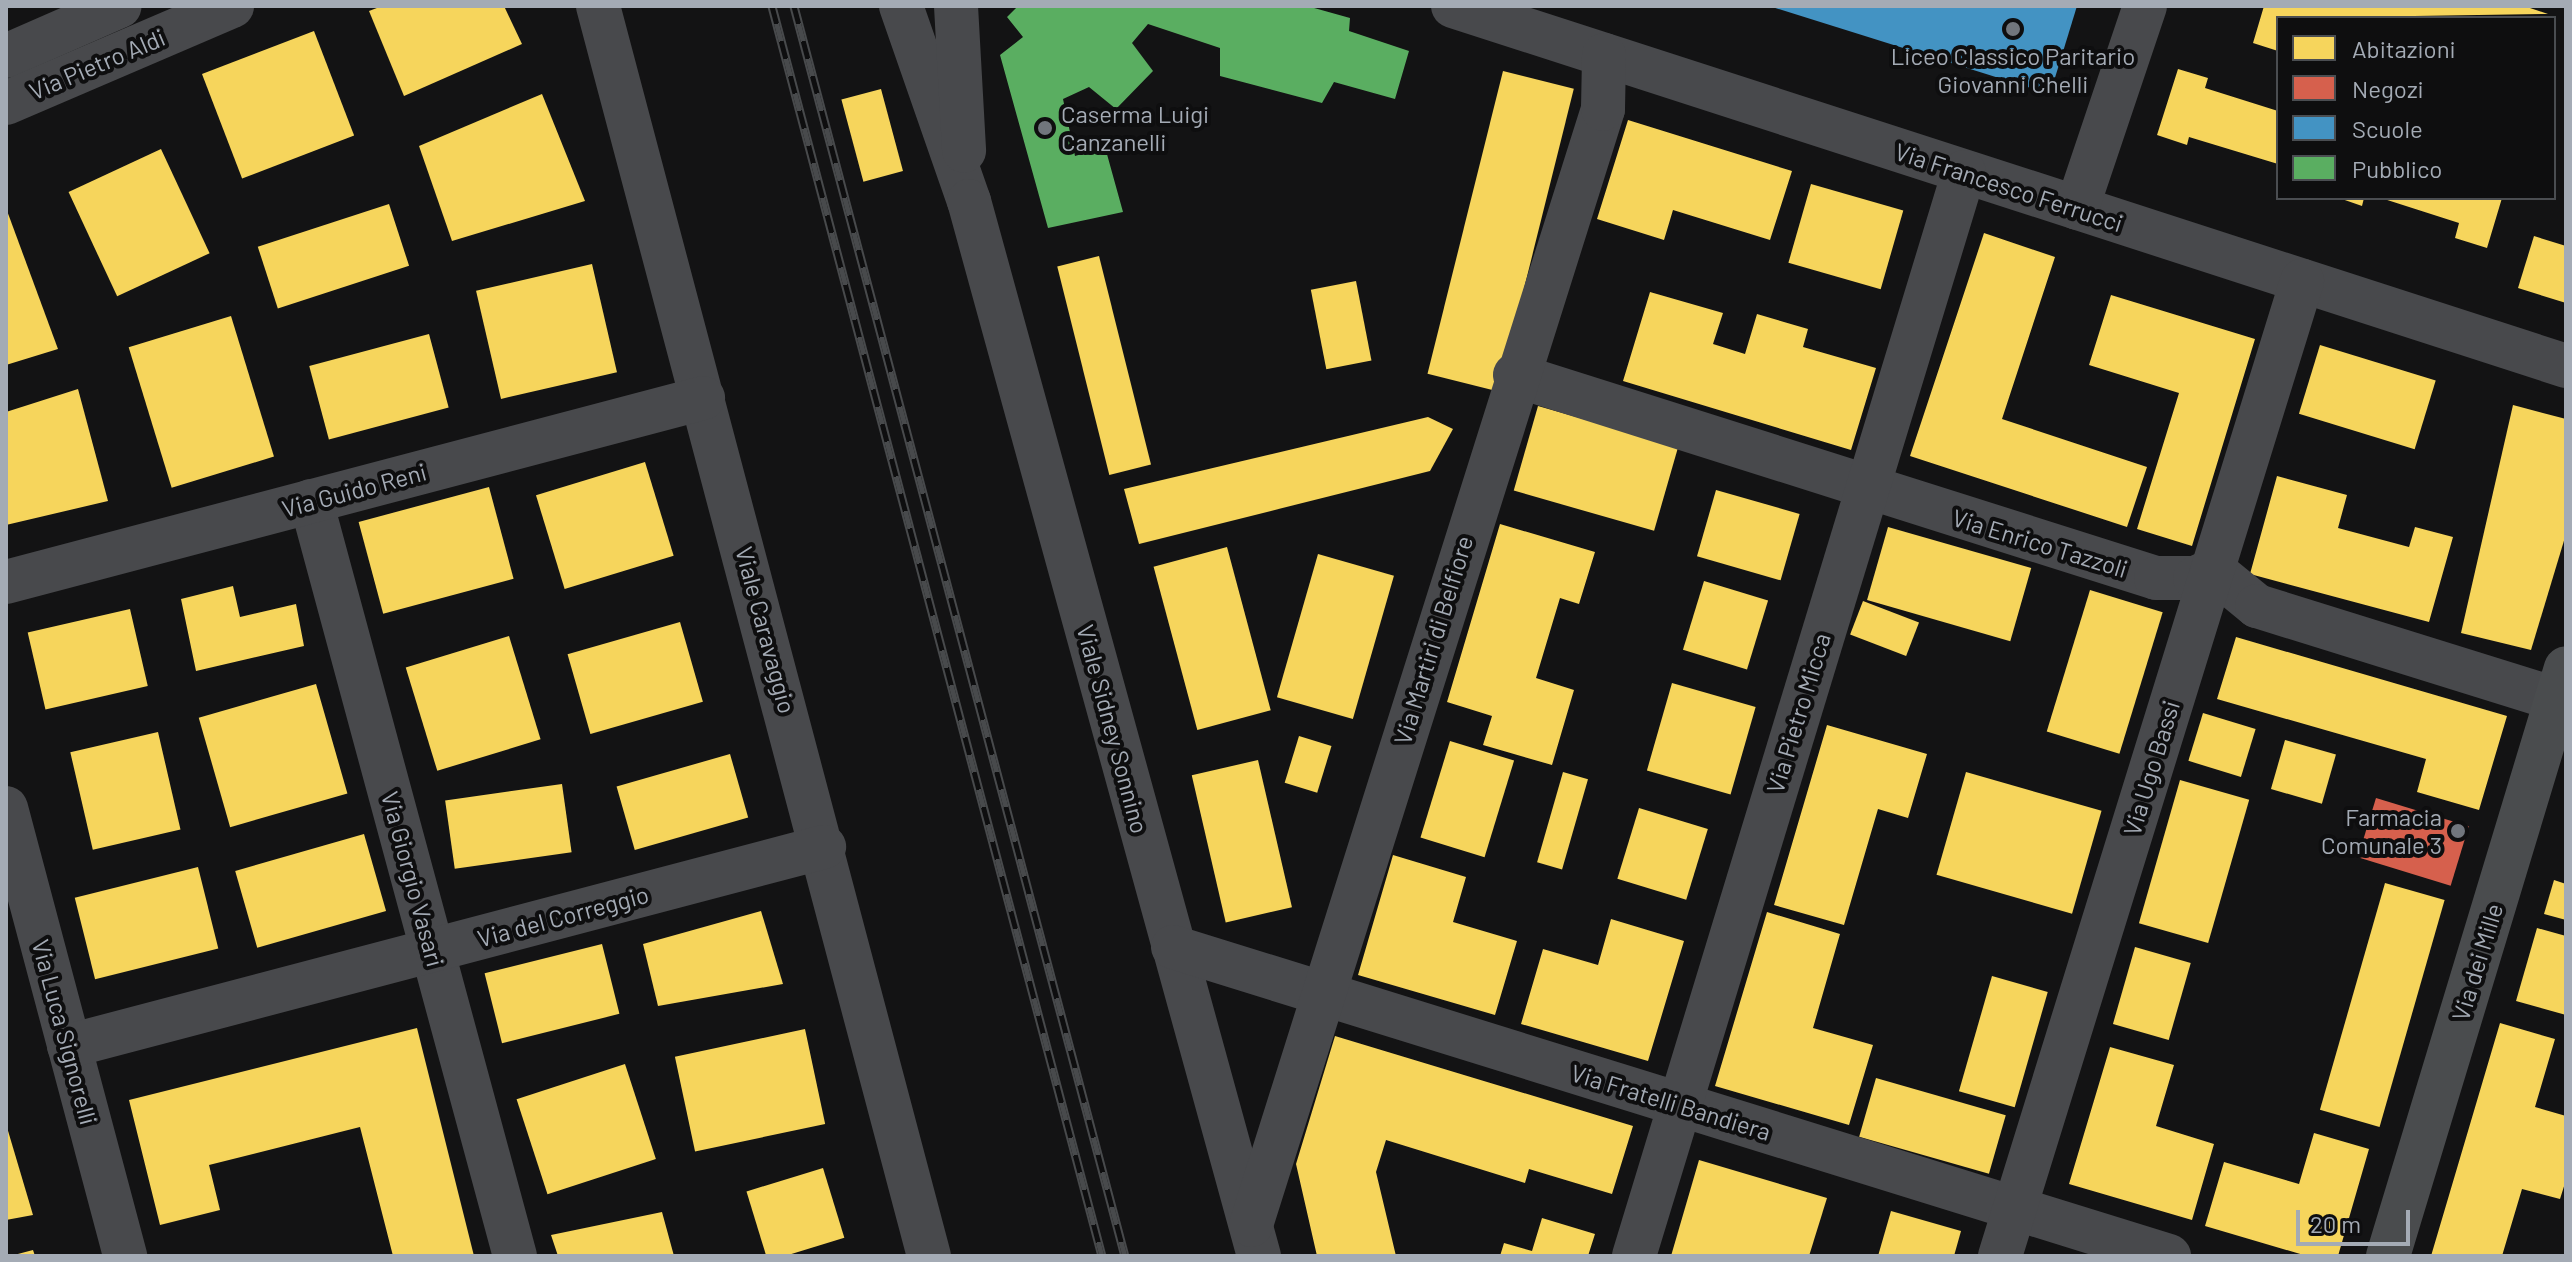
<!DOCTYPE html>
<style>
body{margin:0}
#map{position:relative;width:2572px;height:1262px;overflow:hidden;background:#131314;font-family:Barlow,sans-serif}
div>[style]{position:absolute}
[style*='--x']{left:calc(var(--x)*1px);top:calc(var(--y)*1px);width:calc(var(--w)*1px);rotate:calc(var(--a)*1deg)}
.homes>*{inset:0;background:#f6d55c;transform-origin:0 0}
.shops>*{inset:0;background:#d6604d;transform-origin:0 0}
.schools>*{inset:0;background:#4393c3}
.public>*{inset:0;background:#5aae61}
.minor>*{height:44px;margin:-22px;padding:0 22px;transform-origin:22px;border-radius:22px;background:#48494c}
.major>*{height:44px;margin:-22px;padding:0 22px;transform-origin:22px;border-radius:22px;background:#4a4c4e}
.rail>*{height:9px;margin-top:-4.5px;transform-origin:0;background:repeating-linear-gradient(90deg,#0e0e0f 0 18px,#484a4c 0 36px);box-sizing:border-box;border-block:2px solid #484a4c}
.dots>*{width:22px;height:22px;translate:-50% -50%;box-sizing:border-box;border:4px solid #0e0e0f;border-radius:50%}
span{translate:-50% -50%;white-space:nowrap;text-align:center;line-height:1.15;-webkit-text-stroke:8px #0e0e0f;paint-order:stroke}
.poi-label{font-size:24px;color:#a4abb5}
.left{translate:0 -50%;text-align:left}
.right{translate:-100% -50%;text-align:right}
.street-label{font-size:24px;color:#a4abb5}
.frame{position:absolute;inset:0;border:8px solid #a4abb5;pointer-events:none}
.legend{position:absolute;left:2276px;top:16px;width:280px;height:184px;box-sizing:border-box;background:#0e0e0f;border:2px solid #4a4d51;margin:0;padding:10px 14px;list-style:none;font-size:24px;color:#a4abb5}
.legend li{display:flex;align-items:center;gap:16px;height:40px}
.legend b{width:40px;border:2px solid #4a4d51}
.scale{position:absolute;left:2296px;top:1210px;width:114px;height:36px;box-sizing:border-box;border:4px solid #a4abb5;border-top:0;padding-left:10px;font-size:24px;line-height:28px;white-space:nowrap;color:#a4abb5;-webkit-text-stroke:6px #0e0e0f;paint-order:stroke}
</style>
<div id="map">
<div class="homes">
<div style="clip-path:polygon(382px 6px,504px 6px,522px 44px,404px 96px,369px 11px)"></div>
<div style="clip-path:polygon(2264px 6px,2524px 6px,2548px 14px,2278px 18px,2278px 51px,2253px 43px)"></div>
<div style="left:314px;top:31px;width:112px;height:120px;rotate:69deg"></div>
<div style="clip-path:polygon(2178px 69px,2208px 78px,2205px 88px,2278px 111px,2278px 164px,2189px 137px,2187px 145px,2157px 135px)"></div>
<div style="left:1503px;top:71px;width:73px;height:312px;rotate:14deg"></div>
<div style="left:881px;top:89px;width:85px;height:41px;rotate:75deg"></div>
<div style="clip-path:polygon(542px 94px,585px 201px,452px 241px,419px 146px)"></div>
<div style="clip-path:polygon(1628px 120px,1792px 171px,1770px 240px,1673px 210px,1664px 240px,1597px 219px)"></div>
<div style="left:161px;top:149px;width:115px;height:102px;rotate:65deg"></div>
<div style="left:1811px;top:184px;width:96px;height:82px;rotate:16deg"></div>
<div style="clip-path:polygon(2339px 198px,2364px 198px,2362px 206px)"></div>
<div style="clip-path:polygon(2381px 198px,2502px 198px,2487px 248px,2455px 238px,2459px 223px)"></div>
<div style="left:389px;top:204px;width:65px;height:138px;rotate:72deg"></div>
<div style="clip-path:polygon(6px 208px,58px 349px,6px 365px)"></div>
<div style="clip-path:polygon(1984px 233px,2055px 257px,2002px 419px,2147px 467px,2127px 527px,1910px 456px)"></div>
<div style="clip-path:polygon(2534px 236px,2566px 246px,2566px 303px,2518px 288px)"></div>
<div style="left:1099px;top:256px;width:215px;height:43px;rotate:76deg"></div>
<div style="left:592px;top:264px;width:111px;height:119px;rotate:77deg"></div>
<div style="left:1356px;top:281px;width:81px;height:46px;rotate:79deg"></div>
<div style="clip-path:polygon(1650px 292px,1723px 313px,1713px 344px,1745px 354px,1757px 314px,1808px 329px,1803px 347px,1876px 368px,1851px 450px,1623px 381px)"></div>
<div style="clip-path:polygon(2111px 295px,2255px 339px,2192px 546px,2137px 529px,2179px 393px,2089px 365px)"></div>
<div style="left:231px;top:316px;width:147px;height:107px;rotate:73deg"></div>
<div style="left:429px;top:334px;width:76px;height:124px;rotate:75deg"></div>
<div style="left:2320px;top:345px;width:121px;height:72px;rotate:17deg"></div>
<div style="clip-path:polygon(78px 389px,108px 501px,6px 525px,6px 412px)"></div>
<div style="clip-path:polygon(2513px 405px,2566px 419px,2566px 534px,2531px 650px,2461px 633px)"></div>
<div style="left:1538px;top:406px;width:146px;height:88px;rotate:16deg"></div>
<div style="clip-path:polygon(1428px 417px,1453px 429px,1430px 471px,1139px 544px,1124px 489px)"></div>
<div style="left:645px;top:462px;width:98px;height:114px;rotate:73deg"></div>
<div style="clip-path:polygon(2277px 476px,2347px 495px,2338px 528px,2409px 547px,2415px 527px,2453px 537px,2429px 622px,2250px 574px)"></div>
<div style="left:489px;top:487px;width:95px;height:135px;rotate:75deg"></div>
<div style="left:1716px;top:490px;width:87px;height:69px;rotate:16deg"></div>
<div style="clip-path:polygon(1500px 524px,1595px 552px,1579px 604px,1560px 598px,1536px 678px,1574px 690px,1552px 765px,1483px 745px,1492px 716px,1447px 702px)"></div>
<div style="left:1888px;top:527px;width:149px;height:76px;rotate:16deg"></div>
<div style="left:1227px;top:547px;width:169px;height:76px;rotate:75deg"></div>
<div style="left:1318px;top:554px;width:79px;height:149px;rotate:16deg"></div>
<div style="left:1704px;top:581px;width:67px;height:72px;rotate:17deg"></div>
<div style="clip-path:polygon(233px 586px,240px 617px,296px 604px,304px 646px,196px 671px,181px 599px)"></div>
<div style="left:2090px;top:590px;width:76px;height:148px;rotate:17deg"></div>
<div style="left:1863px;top:601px;width:60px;height:36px;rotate:21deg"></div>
<div style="left:130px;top:609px;width:79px;height:105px;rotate:77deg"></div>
<div style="left:680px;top:622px;width:83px;height:117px;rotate:74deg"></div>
<div style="left:509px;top:636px;width:108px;height:108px;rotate:73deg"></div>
<div style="clip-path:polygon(2236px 637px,2507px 716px,2479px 810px,2417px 792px,2426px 759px,2217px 699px)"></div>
<div style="left:1672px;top:683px;width:87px;height:91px;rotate:16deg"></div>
<div style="left:316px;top:684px;width:114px;height:122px;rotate:74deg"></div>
<div style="left:2203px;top:713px;width:55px;height:50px;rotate:17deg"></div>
<div style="clip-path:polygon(1827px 725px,1927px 754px,1908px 818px,1878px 809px,1844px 925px,1774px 905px)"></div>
<div style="left:158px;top:732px;width:100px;height:90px;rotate:77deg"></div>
<div style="left:1299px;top:736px;width:34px;height:49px;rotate:17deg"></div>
<div style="left:2285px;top:740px;width:53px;height:51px;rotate:16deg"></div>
<div style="left:1450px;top:741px;width:67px;height:101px;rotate:17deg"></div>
<div style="left:730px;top:754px;width:66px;height:118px;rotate:74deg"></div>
<div style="left:1258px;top:760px;width:151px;height:68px;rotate:77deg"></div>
<div style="left:1563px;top:772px;width:26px;height:94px;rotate:16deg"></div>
<div style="left:1966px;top:772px;width:141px;height:107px;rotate:16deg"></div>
<div style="left:2180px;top:780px;width:72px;height:149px;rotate:16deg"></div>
<div style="left:562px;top:784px;width:69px;height:118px;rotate:82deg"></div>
<div style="left:1639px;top:808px;width:72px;height:74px;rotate:17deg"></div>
<div style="left:364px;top:834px;width:80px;height:134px;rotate:74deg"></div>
<div style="clip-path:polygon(1393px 855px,1466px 877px,1453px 922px,1517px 941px,1495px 1015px,1358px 975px)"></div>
<div style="left:198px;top:867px;width:84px;height:127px;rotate:76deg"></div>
<div style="clip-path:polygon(2554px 880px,2566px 884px,2566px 920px,2544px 914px)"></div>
<div style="left:2385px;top:883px;width:62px;height:236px;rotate:16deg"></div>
<div style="clip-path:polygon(761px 911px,783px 984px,658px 1006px,643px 944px)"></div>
<div style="clip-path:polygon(1767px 912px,1840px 934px,1813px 1028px,1873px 1045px,1849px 1125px,1715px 1086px)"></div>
<div style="clip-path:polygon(1611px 919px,1684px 941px,1648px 1061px,1521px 1024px,1543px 949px,1598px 965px)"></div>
<div style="clip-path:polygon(2537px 928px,2566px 936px,2566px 1015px,2516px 1001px)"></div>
<div style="left:602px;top:944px;width:72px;height:121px;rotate:76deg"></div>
<div style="left:2135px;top:947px;width:58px;height:80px;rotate:16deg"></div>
<div style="left:1992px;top:976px;width:58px;height:120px;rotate:16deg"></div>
<div style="clip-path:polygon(2500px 1023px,2555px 1039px,2535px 1107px,2566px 1116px,2566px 1180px,2560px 1199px,2522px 1189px,2502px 1256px,2431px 1256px)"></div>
<div style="clip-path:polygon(417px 1028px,474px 1256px,393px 1256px,360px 1127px,209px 1165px,220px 1210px,160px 1225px,129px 1100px)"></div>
<div style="left:805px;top:1029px;width:97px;height:133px;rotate:78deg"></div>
<div style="clip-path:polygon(1335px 1036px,1633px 1126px,1612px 1194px,1529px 1169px,1525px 1183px,1386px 1140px,1376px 1172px,1396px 1256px,1317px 1256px,1296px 1164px)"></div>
<div style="clip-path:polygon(2110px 1047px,2174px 1065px,2156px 1126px,2214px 1144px,2192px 1220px,2069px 1184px)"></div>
<div style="left:625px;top:1064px;width:100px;height:114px;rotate:72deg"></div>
<div style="left:1876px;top:1078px;width:135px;height:61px;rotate:16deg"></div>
<div style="clip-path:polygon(6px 1124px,33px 1215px,6px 1220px)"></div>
<div style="clip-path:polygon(2314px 1133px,2369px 1149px,2338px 1256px,2307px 1256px,2205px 1226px,2224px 1162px,2299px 1184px)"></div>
<div style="clip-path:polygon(1699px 1160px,1827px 1198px,1809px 1256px,1671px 1256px)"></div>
<div style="left:823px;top:1168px;width:73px;height:80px;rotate:73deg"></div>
<div style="clip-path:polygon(1891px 1211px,1961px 1231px,1954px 1256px,1878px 1256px)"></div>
<div style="clip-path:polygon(662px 1212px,674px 1256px,558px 1256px,551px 1235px)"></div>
<div style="clip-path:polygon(1542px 1218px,1595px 1234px,1588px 1256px,1500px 1256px,1504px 1243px,1532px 1251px)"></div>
<div style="clip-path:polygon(33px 1250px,35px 1256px,15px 1256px,14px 1255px)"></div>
</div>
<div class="shops">
<div style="left:2376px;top:798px;width:97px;height:62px;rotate:17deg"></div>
</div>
<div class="schools">
<div style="clip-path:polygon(1769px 6px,2077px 6px,2050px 94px)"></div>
</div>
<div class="public">
<div style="clip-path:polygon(1018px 6px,1307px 6px,1350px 18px,1349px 31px,1409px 51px,1395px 99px,1334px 82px,1322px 103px,1220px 76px,1220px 48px,1148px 24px,1132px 43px,1153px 71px,1116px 109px,1089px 87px,1063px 99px,1075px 156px,1105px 147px,1123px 212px,1048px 228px,1000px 55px,1023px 37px,1007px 17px)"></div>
</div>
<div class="minor">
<div style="--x:598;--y:6;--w:1293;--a:75.17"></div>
<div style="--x:901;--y:6;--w:207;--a:70.8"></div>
<div style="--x:969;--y:201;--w:1094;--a:74.63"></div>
<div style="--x:956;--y:6;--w:145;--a:86.8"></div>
<div style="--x:1453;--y:6;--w:1170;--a:17.92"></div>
<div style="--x:6;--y:56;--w:124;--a:-23.7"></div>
<div style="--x:6;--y:103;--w:246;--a:-23.2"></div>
<div style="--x:2077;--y:208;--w:213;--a:-71.4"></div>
<div style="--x:1515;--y:375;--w:672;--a:17.57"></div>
<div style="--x:2156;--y:578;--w:39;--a:0"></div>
<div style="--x:2195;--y:578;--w:20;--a:-24"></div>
<div style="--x:2213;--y:570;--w:57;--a:39.3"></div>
<div style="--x:2257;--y:606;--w:324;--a:17.3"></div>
<div style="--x:311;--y:501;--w:782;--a:74.88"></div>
<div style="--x:6;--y:582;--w:721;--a:-14.79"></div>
<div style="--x:6;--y:808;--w:464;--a:75.1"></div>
<div style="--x:1173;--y:947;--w:1043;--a:17.24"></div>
<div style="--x:69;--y:1046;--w:781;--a:-14.77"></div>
<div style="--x:1251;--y:1225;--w:1170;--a:-72.49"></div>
<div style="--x:1603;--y:109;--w:54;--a:-88.9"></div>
<div style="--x:1634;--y:1256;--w:1133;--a:-73.07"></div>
<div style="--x:2000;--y:1256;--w:1021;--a:-72.79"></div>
</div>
<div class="major">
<div style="--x:2388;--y:1256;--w:614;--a:-73.16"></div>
</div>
<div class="rail">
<div style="--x:772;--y:6;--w:1293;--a:75.21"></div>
<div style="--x:794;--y:6;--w:1293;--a:75.17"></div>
</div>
<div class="dots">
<div style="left:2013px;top:29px;background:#71767d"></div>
<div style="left:1045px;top:128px;background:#71767d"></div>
<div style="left:2458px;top:831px;background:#71767d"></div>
</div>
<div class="poi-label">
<span style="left:2013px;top:70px">Liceo Classico Paritario<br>Giovanni Chelli</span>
<span class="left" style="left:1061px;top:128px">Caserma Luigi<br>Canzanelli</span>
<span class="right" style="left:2442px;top:831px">Farmacia<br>Comunale 3</span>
</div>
<div class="street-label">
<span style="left:97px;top:64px;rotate:-23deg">Via Pietro Aldi</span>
<span style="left:2009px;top:187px;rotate:18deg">Via Francesco Ferrucci</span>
<span style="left:354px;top:490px;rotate:-15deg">Via Guido Reni</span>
<span style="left:2040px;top:543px;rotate:17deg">Via Enrico Tazzoli</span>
<span style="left:766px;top:630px;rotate:75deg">Viale Caravaggio</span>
<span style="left:1433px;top:640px;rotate:-73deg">Via Martiri di Belfiore</span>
<span style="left:1798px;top:713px;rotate:-73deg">Via Pietro Micca</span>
<span style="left:1113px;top:729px;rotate:75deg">Viale Sidney Sonnino</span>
<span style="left:2151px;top:768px;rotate:-73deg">Via Ugo Bassi</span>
<span style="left:413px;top:879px;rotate:75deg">Via Giorgio Vasari</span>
<span style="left:563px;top:916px;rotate:-15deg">Via del Correggio</span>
<span style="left:2477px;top:962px;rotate:-73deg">Via dei Mille</span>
<span style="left:65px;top:1032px;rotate:75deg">Via Luca Signorelli</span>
<span style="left:1671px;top:1102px;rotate:17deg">Via Fratelli Bandiera</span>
</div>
<div class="frame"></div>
<ul class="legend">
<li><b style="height:22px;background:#f6d55c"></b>Abitazioni</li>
<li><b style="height:22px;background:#d6604d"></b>Negozi</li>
<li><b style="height:22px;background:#4393c3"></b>Scuole</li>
<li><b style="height:22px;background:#5aae61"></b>Pubblico</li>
</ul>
<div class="scale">20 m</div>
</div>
